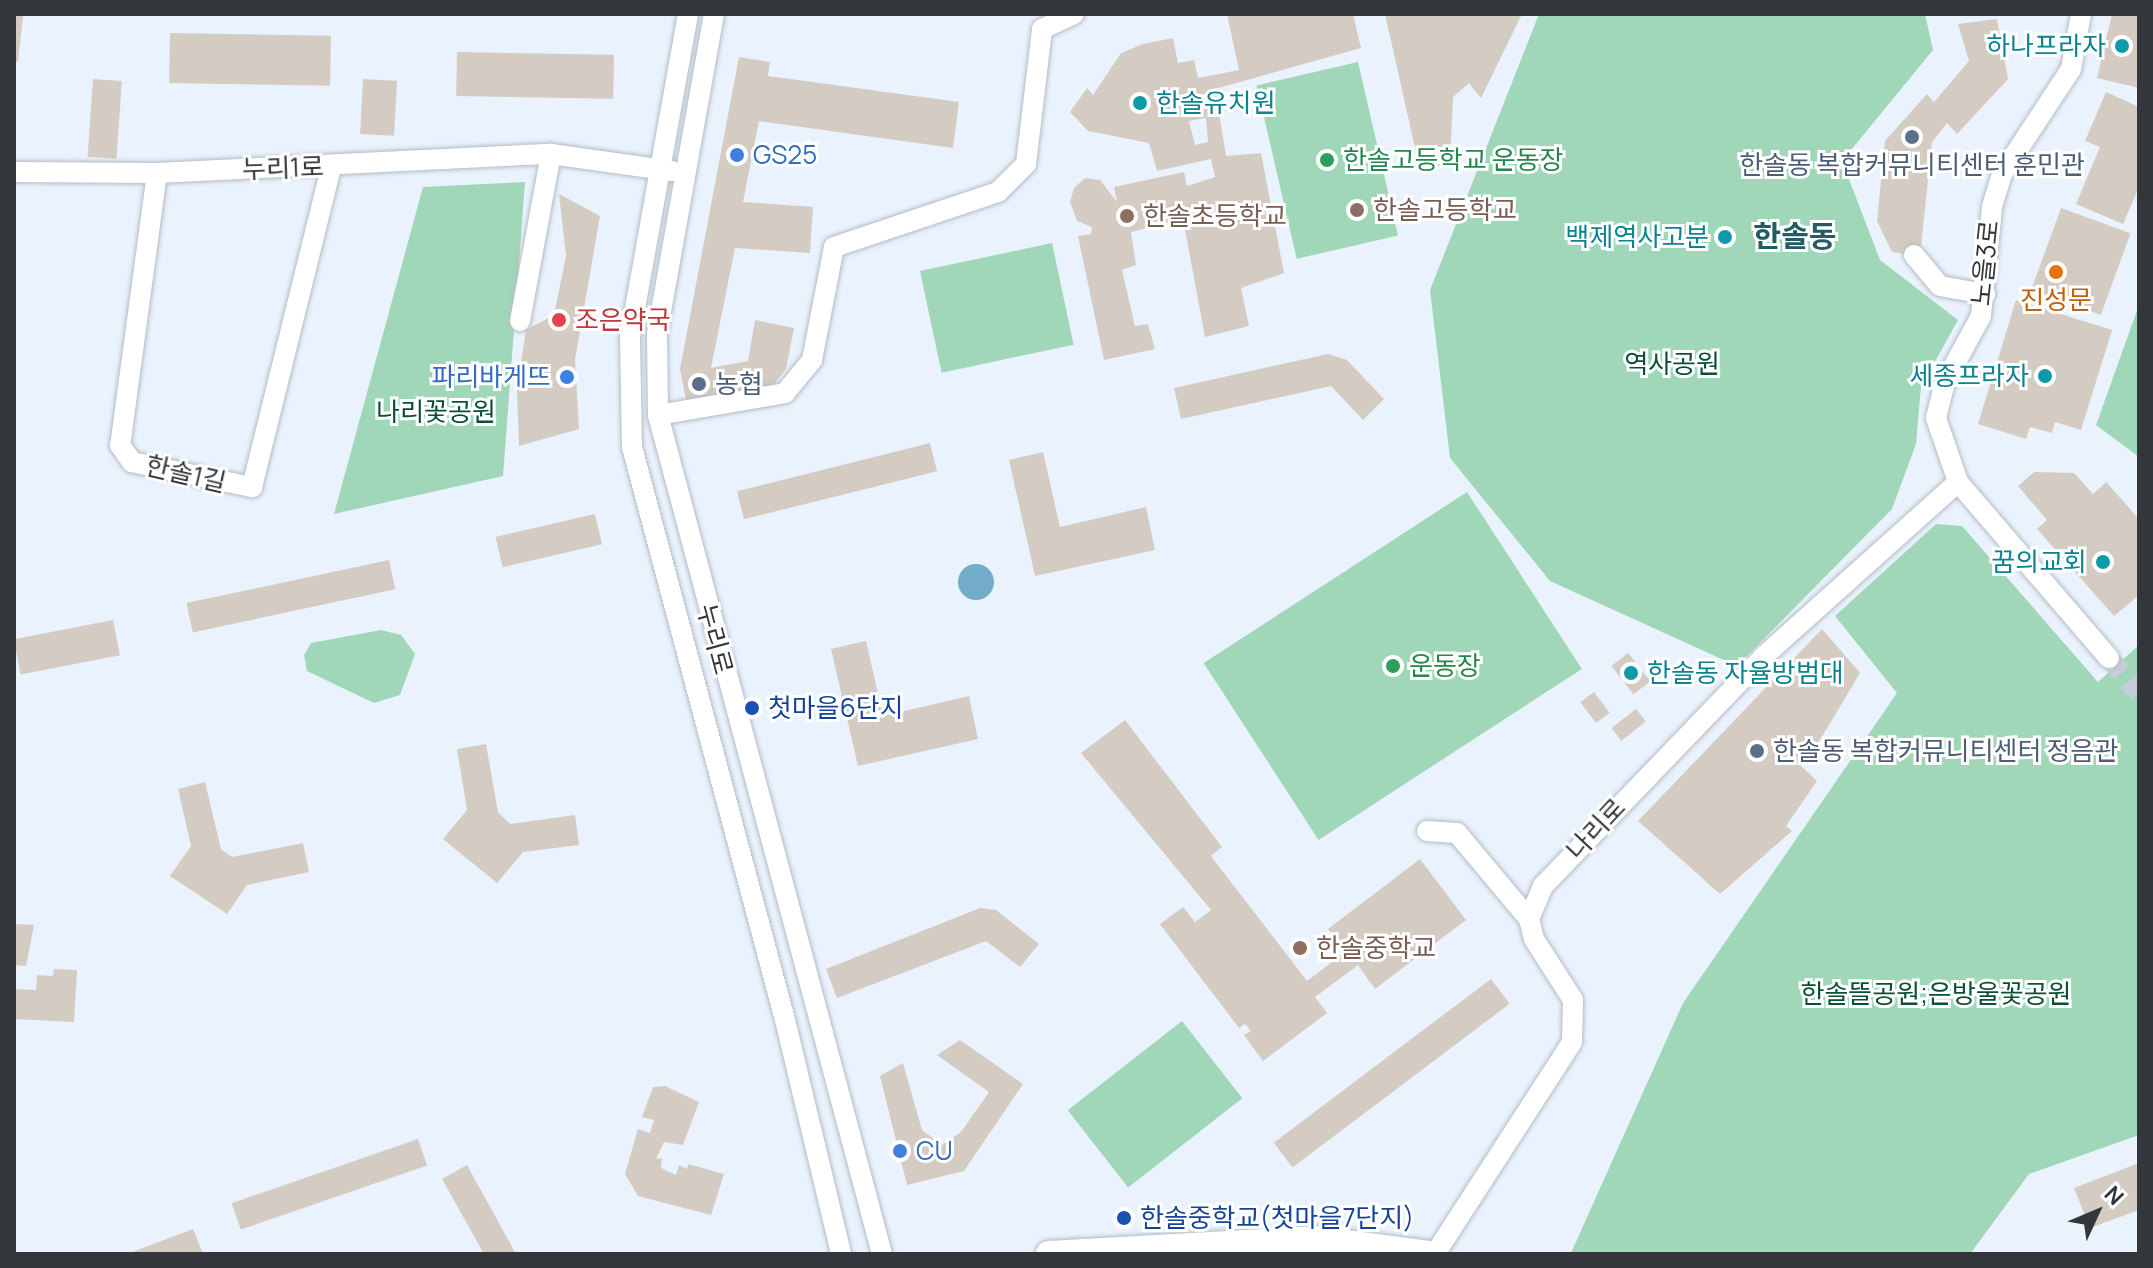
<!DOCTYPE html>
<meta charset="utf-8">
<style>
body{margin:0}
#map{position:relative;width:2153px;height:1268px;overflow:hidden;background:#eaf3fd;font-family:Manrope,"Noto Sans KR",sans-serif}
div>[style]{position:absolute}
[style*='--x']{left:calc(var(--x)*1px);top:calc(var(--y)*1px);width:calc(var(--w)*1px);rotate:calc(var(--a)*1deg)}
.green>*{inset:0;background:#a0d7b8;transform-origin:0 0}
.water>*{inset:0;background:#73acc8}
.round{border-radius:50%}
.building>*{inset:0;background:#d4cbc2;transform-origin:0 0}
.minor-tunnel>*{height:20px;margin-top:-10px;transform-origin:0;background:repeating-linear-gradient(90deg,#c5cdd6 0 20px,transparent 0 30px)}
.roads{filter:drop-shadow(0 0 2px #b4bcc5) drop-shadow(0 0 2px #b4bcc5)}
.minor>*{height:20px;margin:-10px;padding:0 10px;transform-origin:10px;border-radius:10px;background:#fff}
.major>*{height:26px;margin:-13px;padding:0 13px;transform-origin:13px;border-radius:13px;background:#fff}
.dots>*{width:22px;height:22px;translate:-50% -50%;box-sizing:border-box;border:4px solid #fff;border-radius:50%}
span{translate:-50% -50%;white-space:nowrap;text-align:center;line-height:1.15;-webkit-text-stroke:6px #fff;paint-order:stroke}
.culture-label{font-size:26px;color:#0d838f}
.right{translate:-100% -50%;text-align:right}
.left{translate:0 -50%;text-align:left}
.shop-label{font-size:26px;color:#366cbe}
.leisure-label{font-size:26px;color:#27864d}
.service-label{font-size:26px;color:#4e5e75}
.street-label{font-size:26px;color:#33363a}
.education-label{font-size:26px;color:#785e54}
.food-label{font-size:26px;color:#c56008}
.health-label{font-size:26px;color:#be3a42}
.park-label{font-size:26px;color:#0a5033}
.transit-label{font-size:26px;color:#164399}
.quarter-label{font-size:30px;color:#235d63;font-weight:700}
.frame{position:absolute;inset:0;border:16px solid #33363a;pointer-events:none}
.north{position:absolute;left:2057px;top:1172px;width:80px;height:80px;-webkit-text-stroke:6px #fff;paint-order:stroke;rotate:46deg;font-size:22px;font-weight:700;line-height:32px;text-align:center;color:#33363a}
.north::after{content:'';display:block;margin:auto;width:28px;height:36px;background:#33363a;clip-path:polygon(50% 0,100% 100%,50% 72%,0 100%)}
</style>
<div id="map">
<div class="green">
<div style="clip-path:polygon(1539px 14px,1925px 14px,1933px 50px,1842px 161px,1880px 260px,1958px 320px,1921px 387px,1916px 444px,1892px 509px,1737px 666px,1550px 581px,1450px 458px,1430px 290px)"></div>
<div style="left:1358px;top:62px;width:178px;height:104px;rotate:77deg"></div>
<div style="clip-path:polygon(525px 182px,503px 476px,334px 514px,423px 187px)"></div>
<div style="left:1052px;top:243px;width:104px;height:135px;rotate:78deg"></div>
<div style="clip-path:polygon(2139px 305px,2139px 457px,2096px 425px)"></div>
<div style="left:1467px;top:492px;width:211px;height:314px;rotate:57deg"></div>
<div style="clip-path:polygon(1936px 524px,1962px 526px,2098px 682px,2139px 645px,2139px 1135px,2029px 1174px,1970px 1254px,1571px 1253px,1683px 1003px,1897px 693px,1835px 616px)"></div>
<div style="clip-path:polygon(381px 630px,401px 635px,415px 654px,400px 695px,374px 703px,307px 671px,304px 655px,311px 643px)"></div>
<div style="left:1182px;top:1021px;width:98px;height:145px;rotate:52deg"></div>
</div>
<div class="water">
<div class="round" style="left:958px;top:564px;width:36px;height:36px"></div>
</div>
<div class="building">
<div style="clip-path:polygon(evenodd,1227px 14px,1353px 14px,1361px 48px,1215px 89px,1226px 156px,1261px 153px,1284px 273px,1241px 288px,1249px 326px,1205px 337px,1183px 219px,1131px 232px,1136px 265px,1122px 270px,1135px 326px,1148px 324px,1155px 349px,1104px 360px,1078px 236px,1091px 234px,1092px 227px,1077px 221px,1070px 202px,1074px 188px,1085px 178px,1100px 180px,1117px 202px,1114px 187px,1184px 172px,1187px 186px,1215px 177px,1211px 159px,1157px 171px,1149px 143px,1088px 131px,1070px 112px,1087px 88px,1093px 95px,1121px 53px,1143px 44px,1173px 38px,1178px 63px,1194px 60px,1198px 78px,1239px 70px,1227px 14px,1206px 118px,1208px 142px,1195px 145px,1189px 121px,1206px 118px)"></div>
<div style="clip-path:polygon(1385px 14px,1522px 14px,1481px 98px,1469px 83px,1453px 97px,1450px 163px,1420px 170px)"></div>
<div style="clip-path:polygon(2112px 14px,2139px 14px,2139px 88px,2097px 78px)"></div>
<div style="clip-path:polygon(14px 15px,23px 16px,18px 62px,14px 61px)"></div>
<div style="clip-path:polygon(1997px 19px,2008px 79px,1957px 134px,1947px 123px,1932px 142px,1920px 256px,1892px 252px,1877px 221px,1885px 141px,1927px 94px,1934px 102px,1969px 61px,1958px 24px)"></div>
<div style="left:170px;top:33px;width:161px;height:50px;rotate:1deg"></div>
<div style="left:457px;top:52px;width:157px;height:44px;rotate:1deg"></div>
<div style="clip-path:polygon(739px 57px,770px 62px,768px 76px,959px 102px,953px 148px,759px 121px,743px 202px,813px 207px,810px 253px,735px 248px,711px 368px,748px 361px,755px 320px,794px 328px,786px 369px,771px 388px,687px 405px,680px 369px)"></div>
<div style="left:93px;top:79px;width:29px;height:78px;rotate:4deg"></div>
<div style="left:363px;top:79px;width:34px;height:55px;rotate:3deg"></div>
<div style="clip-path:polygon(2106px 92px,2139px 107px,2139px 187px,2123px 224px,2076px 204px,2100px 147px,2085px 141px)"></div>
<div style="clip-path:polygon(559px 194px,600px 216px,575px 360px,579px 429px,519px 446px,517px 390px,526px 330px,554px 315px,566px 256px)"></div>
<div style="left:2061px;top:208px;width:74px;height:87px;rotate:20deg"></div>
<div style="clip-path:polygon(2016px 300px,2112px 330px,2081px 430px,2055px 422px,2052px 433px,2030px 427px,2026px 439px,1978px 424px)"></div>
<div style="clip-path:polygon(1328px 354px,1347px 360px,1384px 399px,1363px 420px,1331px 386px,1181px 419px,1174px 388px)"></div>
<div style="left:930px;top:443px;width:29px;height:199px;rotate:76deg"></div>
<div style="clip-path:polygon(1043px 452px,1060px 527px,1146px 507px,1155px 550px,1035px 576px,1009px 460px)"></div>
<div style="clip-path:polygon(2034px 472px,2074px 473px,2093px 494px,2106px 482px,2139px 519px,2139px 595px,2114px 616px,2037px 529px,2047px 520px,2018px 486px)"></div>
<div style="left:595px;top:514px;width:31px;height:102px;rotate:77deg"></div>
<div style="left:389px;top:560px;width:30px;height:207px;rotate:78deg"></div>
<div style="left:113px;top:620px;width:36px;height:101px;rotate:79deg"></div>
<div style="clip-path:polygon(1822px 629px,1860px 673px,1820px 740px,1797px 762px,1817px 781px,1786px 826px,1792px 831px,1720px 894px,1638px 821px)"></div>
<div style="clip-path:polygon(866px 641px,883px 716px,969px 696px,978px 739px,858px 766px,831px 649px)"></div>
<div style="left:1628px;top:653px;width:36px;height:21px;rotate:52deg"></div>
<div style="left:1594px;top:692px;width:26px;height:17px;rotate:53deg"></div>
<div style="left:1636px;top:709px;width:16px;height:31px;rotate:52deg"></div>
<div style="clip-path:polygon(1125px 720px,1222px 847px,1211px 856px,1307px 981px,1345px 952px,1328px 929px,1420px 859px,1466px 920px,1375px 989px,1358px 965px,1315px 997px,1327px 1013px,1263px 1061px,1244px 1035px,1251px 1031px,1245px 1024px,1239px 1028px,1160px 924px,1183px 907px,1195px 922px,1211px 910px,1081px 753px)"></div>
<div style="clip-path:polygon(486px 744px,498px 812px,510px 824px,575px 815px,579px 845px,523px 852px,497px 883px,443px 839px,467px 810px,457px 749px)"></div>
<div style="clip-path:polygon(205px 782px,221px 849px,232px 857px,303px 843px,309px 872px,247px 885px,227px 914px,170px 876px,191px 846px,178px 789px)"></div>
<div style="clip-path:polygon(980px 908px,996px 910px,1039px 944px,1020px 967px,986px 941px,837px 998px,826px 969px)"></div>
<div style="clip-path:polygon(14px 924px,34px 925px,26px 966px,14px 965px)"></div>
<div style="clip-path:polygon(54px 969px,77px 970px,74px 1022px,14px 1019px,14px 989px,36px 990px,37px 975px,53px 976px)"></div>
<div style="left:1491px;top:979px;width:31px;height:272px;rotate:53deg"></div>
<div style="clip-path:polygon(960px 1040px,1023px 1084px,964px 1171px,907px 1185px,880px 1076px,903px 1063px,922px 1130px,942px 1145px,961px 1132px,989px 1092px,937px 1055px)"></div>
<div style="clip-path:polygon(665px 1086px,699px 1102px,683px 1145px,664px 1142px,656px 1159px,662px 1158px,661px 1168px,676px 1175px,679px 1165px,687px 1169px,688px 1164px,724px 1174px,711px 1215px,638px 1196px,625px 1174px,638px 1129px,650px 1133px,654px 1120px,642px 1117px,653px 1087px)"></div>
<div style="left:418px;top:1139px;width:28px;height:197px;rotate:71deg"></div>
<div style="clip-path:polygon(2139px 1163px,2139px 1210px,2090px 1228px,2074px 1188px)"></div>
<div style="clip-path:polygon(467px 1165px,516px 1254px,484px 1254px,442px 1179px)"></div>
<div style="clip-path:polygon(193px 1229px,203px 1254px,127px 1254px)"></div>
</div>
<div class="minor-tunnel">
<div style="--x:2109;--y:658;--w:46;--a:49.4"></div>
</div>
<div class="roads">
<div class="minor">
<div style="--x:688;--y:14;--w:327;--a:100.2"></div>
<div style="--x:630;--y:336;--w:111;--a:89"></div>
<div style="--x:632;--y:447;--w:593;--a:75.05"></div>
<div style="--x:785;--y:1020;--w:241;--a:76.5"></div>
<div style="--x:714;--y:14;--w:325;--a:100.1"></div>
<div style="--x:657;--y:334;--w:81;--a:89.3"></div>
<div style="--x:658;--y:415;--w:868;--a:75.05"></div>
<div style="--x:2081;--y:14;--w:56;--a:100.3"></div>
<div style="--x:2071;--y:69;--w:126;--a:123.3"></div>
<div style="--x:2002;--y:174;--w:34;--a:107"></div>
<div style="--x:1992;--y:207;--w:110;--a:95.8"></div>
<div style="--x:1981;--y:316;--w:75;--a:118.6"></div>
<div style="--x:1945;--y:382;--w:37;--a:104"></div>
<div style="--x:1936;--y:418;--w:68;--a:71"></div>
<div style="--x:1958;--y:482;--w:232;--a:49.4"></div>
<div style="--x:14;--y:172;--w:143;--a:0.4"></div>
<div style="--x:157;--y:173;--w:394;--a:-2.8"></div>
<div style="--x:551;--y:154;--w:122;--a:8"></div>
<div style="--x:157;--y:173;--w:275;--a:97.7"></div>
<div style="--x:120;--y:445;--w:21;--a:55"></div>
<div style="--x:132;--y:462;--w:123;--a:11.8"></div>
<div style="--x:252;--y:487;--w:330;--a:-76.1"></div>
<div style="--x:1914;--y:255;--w:40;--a:50"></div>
<div style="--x:1940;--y:286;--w:46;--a:10.1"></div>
<div style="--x:520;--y:321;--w:170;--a:-79.5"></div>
<div style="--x:658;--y:415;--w:129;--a:-9.8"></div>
<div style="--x:785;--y:393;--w:43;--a:-50.7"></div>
<div style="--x:812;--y:360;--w:115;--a:-79"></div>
<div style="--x:834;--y:247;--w:173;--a:-18.5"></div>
<div style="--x:998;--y:192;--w:40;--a:-45"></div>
<div style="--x:1026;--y:164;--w:136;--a:-83.2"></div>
<div style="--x:1042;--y:29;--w:35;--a:-25"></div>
<div style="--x:1427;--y:831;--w:30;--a:4"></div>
<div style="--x:1457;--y:833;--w:112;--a:50.1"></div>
<div style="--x:1435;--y:1254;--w:252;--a:-57.1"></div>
<div style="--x:1572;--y:1042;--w:42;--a:-88.6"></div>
<div style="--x:1573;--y:1000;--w:72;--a:-122.6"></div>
<div style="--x:1534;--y:939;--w:21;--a:-104"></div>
<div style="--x:1529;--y:919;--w:36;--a:-67"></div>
<div style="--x:1543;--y:886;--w:318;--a:-46.1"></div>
<div style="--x:1763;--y:657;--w:262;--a:-41.9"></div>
</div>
<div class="major">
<div style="--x:1049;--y:1254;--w:266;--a:-3.2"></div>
<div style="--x:1315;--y:1239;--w:115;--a:7.5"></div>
</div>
</div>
<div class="dots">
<div style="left:2122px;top:46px;background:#0f9aa8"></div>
<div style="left:1140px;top:103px;background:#0f9aa8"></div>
<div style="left:1912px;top:137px;background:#5c6f8a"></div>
<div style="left:737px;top:155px;background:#3f7fe0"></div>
<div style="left:1327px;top:160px;background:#2e9e5b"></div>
<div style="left:1357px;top:210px;background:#8d6e63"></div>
<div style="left:1127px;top:216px;background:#8d6e63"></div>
<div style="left:1725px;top:237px;background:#0f9aa8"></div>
<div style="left:2056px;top:272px;background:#e8710a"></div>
<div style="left:559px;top:320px;background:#e0444e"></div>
<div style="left:2045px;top:376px;background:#0f9aa8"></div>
<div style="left:567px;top:377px;background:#3f7fe0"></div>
<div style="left:699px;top:384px;background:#5c6f8a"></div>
<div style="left:2103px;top:562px;background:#0f9aa8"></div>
<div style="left:1393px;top:666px;background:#2e9e5b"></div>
<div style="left:1631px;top:673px;background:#0f9aa8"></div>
<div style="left:752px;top:708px;background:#1a4fb4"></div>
<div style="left:1757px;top:751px;background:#5c6f8a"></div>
<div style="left:1300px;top:948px;background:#8d6e63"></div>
<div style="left:900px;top:1151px;background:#3f7fe0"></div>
<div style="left:1124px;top:1218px;background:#1a4fb4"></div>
</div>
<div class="culture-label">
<span class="right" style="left:2106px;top:46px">하나프라자</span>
<span class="left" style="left:1156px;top:103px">한솔유치원</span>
<span class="right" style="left:1709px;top:237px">백제역사고분</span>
<span class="right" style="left:2029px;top:376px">세종프라자</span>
<span class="right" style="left:2087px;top:562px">꿈의교회</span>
<span class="left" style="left:1647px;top:673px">한솔동 자율방범대</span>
</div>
<div class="shop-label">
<span class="left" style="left:753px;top:155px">GS25</span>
<span class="right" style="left:551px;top:377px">파리바게뜨</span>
<span class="left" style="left:916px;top:1151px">CU</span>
</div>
<div class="leisure-label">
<span class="left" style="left:1343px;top:160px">한솔고등학교 운동장</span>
<span class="left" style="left:1409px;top:666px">운동장</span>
</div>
<div class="service-label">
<span style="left:1912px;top:165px">한솔동 복합커뮤니티센터 훈민관</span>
<span class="left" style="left:715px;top:384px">농협</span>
<span class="left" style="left:1773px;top:751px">한솔동 복합커뮤니티센터 정음관</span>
</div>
<div class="street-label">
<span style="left:283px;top:168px;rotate:-2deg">누리1로</span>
<span style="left:1985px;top:263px;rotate:-84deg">노을3로</span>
<span style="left:186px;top:474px;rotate:13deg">한솔1길</span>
<span style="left:715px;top:639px;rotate:75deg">누리로</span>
<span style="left:1596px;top:829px;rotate:-47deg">나리로</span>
</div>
<div class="education-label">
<span class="left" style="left:1373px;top:210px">한솔고등학교</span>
<span class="left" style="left:1143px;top:216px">한솔초등학교</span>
<span class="left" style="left:1316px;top:948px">한솔중학교</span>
</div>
<div class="food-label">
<span style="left:2056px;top:300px">진성문</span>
</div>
<div class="health-label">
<span class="left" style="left:575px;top:320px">조은약국</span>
</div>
<div class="park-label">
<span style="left:1672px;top:364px">역사공원</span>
<span style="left:436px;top:412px">나리꽃공원</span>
<span style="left:1936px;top:994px">한솔뜰공원;은방울꽃공원</span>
</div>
<div class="transit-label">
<span class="left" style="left:768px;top:708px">첫마을6단지</span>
<span class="left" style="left:1140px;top:1218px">한솔중학교(첫마을7단지)</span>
</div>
<div class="quarter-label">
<span style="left:1795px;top:236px">한솔동</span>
</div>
<div class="frame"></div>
<div class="north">N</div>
</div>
